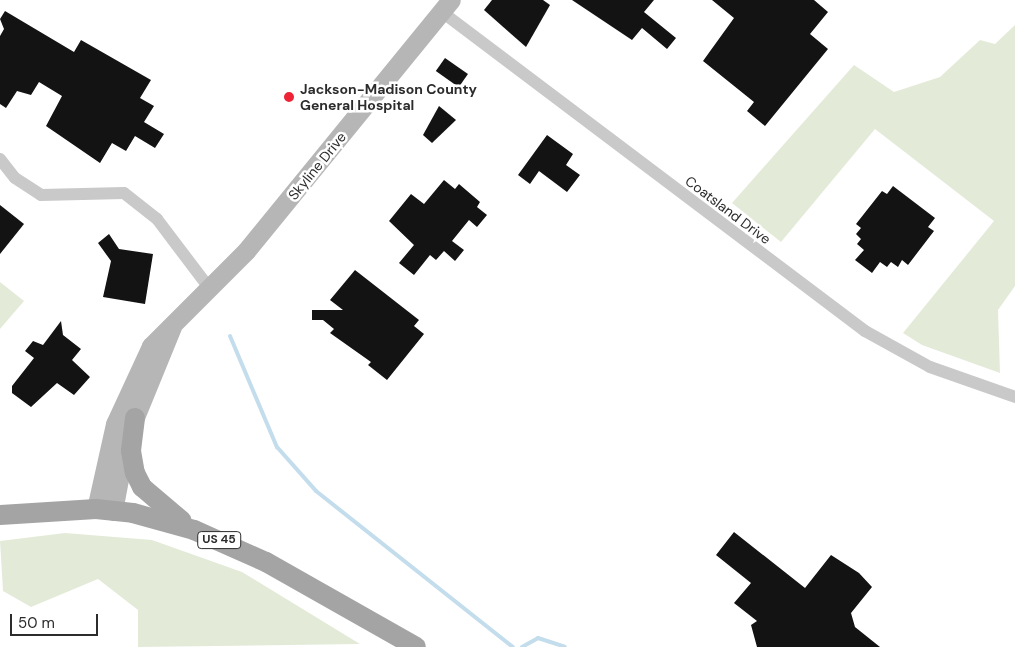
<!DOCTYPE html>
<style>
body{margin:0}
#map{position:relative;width:1015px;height:647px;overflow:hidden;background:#fff;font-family:"DM Sans",sans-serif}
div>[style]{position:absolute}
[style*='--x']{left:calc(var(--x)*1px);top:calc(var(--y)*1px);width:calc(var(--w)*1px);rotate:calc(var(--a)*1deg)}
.green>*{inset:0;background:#e3ebd8}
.stream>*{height:4px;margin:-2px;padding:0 2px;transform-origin:2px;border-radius:2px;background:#c3ddec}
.building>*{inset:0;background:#131313;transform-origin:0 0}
.street>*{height:12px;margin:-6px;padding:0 6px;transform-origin:6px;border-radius:6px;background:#c9c9c9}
.secondary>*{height:19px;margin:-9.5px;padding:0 9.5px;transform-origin:9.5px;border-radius:9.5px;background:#b6b6b6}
.primary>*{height:20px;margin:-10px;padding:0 10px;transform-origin:10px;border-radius:10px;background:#a4a4a4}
.dots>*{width:14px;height:14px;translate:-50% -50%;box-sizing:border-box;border:2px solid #fff;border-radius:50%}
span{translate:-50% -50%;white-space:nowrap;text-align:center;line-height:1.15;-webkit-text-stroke:5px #fff;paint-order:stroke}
.shield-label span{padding:1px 4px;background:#fff;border:1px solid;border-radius:4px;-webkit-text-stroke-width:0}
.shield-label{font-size:12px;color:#2c2c2c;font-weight:700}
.poi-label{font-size:14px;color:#2c2c2c;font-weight:700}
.left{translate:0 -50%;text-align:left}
.street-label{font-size:14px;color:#2c2c2c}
.scale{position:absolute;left:10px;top:614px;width:88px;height:22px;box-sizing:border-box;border:2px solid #2c2c2c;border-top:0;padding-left:6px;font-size:15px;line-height:18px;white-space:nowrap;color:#2c2c2c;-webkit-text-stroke:4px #fff;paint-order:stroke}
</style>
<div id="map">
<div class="green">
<div style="clip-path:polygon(1015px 25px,1015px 286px,998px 310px,1000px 373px,922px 345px,903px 333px,994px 221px,875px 129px,781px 242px,732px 203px,854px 65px,894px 92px,940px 77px,980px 40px,995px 44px)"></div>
<div style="clip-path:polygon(0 282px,24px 301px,0 329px)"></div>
<div style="clip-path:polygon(65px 533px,152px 540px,242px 572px,360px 644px,138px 647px,138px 610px,98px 579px,31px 607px,3px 591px,0 541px)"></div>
</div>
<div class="stream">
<div style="--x:230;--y:336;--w:121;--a:67.1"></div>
<div style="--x:277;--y:447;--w:59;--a:48.4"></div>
<div style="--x:316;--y:491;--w:251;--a:38.4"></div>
<div style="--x:522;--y:647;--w:18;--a:-29"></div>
<div style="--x:538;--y:638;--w:28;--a:18"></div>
</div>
<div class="building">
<div style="clip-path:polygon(492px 0,543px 0,550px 5px,526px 47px,484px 10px)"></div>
<div style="clip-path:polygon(572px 0,654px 0,644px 12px,676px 38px,667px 49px,642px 28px,632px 40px)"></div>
<div style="clip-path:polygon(712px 0,814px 0,828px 12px,810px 34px,828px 49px,765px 126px,747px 111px,754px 102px,703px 61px,734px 18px)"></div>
<div style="clip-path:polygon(5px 11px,74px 52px,81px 40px,151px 80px,140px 98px,154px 106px,144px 122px,164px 134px,155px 148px,135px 136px,126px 151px,112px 143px,100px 163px,46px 126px,62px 96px,39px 82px,31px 95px,17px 91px,6px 108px,0 104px,0 36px,4px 29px,0 19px)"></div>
<div style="left:445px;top:58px;width:28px;height:16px;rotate:35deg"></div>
<div style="clip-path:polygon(439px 106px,456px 120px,432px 143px,423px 135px)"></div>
<div style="clip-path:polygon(547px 135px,573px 154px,566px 165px,580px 175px,567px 192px,539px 171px,530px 184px,518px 175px)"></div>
<div style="clip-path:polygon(444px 180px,455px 189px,459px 184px,480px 202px,477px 207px,487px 215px,477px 227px,469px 220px,452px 241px,464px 250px,455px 261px,444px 251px,436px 260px,430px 255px,414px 275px,399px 263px,414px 245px,389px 221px,411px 194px,424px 204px)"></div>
<div style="clip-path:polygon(893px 186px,935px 218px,928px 227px,934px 231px,908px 265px,902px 260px,898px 267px,891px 262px,887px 267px,880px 262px,872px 273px,855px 260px,864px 250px,857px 244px,861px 239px,856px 234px,861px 228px,856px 224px,882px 191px,887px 194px)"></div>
<div style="clip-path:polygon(0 205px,24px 224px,0 254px)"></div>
<div style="clip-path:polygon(109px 234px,119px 249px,153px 254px,145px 304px,103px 297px,111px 261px,98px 243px)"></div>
<div style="clip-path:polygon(355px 270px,419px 320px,414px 326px,424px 334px,387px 380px,368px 365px,371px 362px,330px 333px,334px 329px,323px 320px,312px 320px,312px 310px,343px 310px,330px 300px)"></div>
<div style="clip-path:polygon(61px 321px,63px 335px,81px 349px,72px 360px,90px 377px,74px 395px,57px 383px,31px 407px,12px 393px,12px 386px,34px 358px,25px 351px,33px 341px,43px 345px)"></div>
<div style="clip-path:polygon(734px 532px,805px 588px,831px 555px,859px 573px,872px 587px,851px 613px,855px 627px,880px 647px,757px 647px,751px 625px,757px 621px,734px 603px,751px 583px,716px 555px)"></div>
</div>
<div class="street">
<div style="--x:442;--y:12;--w:530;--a:37.02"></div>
<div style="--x:865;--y:331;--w:74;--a:29"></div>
<div style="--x:930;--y:367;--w:90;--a:19.4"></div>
<div style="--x:0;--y:159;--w:24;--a:52"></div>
<div style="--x:15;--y:178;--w:31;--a:33"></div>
<div style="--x:41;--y:195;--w:83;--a:-1.4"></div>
<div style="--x:124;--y:193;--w:42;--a:38.2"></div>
<div style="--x:157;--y:219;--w:88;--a:52.9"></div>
</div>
<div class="secondary">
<div style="--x:96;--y:509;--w:87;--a:-77.4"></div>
<div style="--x:115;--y:424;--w:86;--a:-65.2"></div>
<div style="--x:151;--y:346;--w:134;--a:-45"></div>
<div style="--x:246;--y:251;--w:324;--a:-50.8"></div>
<div style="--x:113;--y:511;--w:75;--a:-79.3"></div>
<div style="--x:127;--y:437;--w:119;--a:-67.8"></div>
</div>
<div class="primary">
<div style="--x:135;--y:418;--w:33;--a:97"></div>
<div style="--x:131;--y:451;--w:22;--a:80"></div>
<div style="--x:135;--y:473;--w:16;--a:63"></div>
<div style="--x:142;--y:487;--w:52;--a:40.4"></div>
<div style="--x:0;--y:515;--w:96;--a:-3.6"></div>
<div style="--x:96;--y:509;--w:37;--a:6"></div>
<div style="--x:133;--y:513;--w:63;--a:15.6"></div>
<div style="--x:194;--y:530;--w:79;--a:24"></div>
<div style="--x:266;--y:562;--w:172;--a:29.5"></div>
</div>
<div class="dots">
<div style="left:289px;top:97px;background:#ee2336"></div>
</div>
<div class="shield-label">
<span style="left:219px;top:540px">US 45</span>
</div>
<div class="poi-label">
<span class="left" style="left:300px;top:97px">Jackson-Madison County<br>General Hospital</span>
</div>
<div class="street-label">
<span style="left:317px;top:166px;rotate:-51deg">Skyline Drive</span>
<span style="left:728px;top:210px;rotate:37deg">Coatsland Drive</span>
</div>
<div class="scale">50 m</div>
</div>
